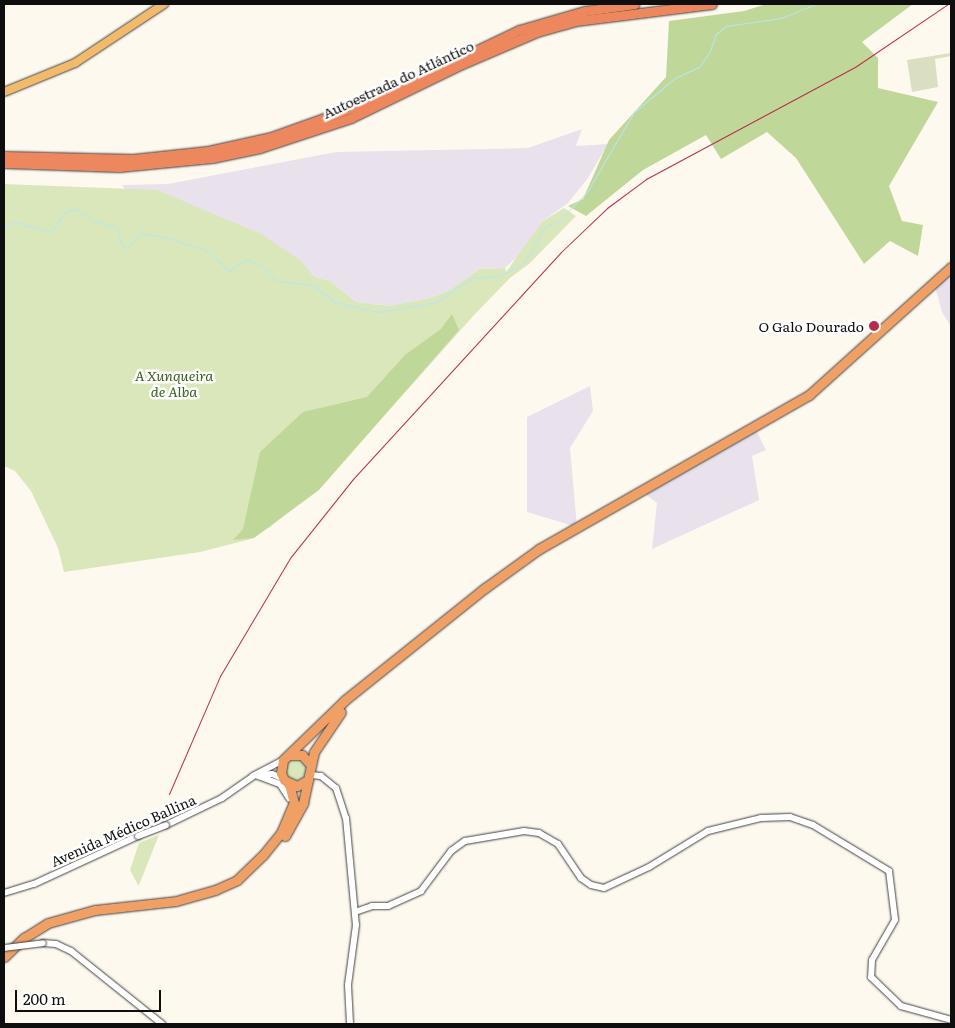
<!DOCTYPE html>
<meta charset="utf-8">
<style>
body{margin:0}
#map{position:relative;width:955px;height:1028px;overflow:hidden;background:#fef9ef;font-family:Literata,serif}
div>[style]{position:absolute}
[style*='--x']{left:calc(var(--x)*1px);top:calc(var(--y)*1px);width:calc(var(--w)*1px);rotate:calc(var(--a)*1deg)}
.industrial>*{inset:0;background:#e9e2ec}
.green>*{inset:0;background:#d9e7ba}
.round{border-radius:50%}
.forest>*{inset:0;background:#c0d79a}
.cemetery>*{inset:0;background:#dbdfc1}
.stream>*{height:1px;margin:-0.5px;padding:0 0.5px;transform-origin:0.5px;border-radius:0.5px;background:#b6e7f3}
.roads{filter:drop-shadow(0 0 1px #414141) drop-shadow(0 0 1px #414141)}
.tertiary>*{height:6px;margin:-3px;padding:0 3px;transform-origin:3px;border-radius:3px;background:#fff}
.primary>*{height:8px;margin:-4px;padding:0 4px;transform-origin:4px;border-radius:4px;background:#f2ba6b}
.trunk>*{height:9px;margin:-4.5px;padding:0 4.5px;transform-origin:4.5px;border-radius:4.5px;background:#f0a064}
.motorway>*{height:9px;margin:-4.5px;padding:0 4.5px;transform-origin:4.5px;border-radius:4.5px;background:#ed875e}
.rail>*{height:1px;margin:-0.5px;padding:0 0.5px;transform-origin:0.5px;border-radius:0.5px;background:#b72c4b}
.bridges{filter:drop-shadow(0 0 1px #414141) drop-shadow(0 0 1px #414141)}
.tertiary-bridge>*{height:6px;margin:-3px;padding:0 3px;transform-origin:3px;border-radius:3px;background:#fff}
.dots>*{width:14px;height:14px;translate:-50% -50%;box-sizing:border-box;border:2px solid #fff;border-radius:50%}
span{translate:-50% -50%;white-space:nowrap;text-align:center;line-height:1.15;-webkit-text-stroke:5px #fff;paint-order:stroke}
.street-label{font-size:14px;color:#0e0e0e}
.poi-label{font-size:14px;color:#0e0e0e}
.right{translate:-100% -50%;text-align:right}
.park-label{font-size:14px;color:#3a6221;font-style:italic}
.frame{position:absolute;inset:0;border:5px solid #0e0e0e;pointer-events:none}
.scale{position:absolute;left:15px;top:990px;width:146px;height:22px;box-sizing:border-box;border:2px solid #0e0e0e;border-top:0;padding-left:6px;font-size:15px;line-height:18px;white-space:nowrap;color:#0e0e0e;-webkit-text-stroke:4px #fff;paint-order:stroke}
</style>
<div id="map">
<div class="industrial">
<div style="clip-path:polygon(582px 129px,576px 146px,608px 144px,588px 178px,568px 203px,542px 222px,525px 250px,505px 268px,480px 269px,448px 291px,430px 298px,390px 306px,356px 302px,330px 281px,288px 271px,130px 197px,122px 185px,168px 184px,336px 152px,528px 148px)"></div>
<div style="clip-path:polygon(951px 267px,951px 327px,942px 312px,934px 283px)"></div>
<div style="clip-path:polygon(590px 386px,593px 411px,570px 448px,577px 527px,527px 512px,527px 417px)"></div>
<div style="clip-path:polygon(754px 426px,766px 450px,752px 456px,759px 500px,652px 549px,657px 503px,641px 491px)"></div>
</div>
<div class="green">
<div style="clip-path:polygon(4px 184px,157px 190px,261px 234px,300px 260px,314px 277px,330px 281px,356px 302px,389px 306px,430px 298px,448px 291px,480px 269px,505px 268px,506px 272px,542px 222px,564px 208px,576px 216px,530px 263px,510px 278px,475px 314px,327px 480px,270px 527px,251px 539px,200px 552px,64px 572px,58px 548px,31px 491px,15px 471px,4px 466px)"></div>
<div class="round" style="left:286px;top:760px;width:20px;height:20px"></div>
<div style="clip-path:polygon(159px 835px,139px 885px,138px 885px,130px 870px,139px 843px)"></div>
</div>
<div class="forest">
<div style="clip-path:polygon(766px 4px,913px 4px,862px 42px,878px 58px,878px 88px,938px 102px,889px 186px,902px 221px,923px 225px,918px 256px,890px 241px,864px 264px,796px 158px,767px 132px,721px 159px,706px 135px,643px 170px,586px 216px,568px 206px,583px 199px,609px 140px,666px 77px,669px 21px,744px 11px)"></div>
<div style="clip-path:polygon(452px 314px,459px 330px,319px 490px,254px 538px,233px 540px,243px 529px,260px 452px,303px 412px,367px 397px,405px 355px,441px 329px)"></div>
</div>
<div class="cemetery">
<div style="clip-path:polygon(951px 53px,951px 56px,935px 59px,938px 87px,912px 92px,907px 60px)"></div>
</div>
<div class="stream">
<div style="--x:4;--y:226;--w:12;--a:-20"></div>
<div style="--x:15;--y:222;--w:37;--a:16"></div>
<div style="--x:51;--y:232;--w:24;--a:-55"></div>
<div style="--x:65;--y:212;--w:10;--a:-17"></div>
<div style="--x:75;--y:209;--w:23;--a:31"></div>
<div style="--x:95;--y:221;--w:23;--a:18"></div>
<div style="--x:117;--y:228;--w:18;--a:74"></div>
<div style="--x:122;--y:245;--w:6;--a:31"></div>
<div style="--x:127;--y:248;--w:20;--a:-49"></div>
<div style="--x:140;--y:233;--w:25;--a:9"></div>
<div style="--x:165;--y:237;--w:45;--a:18"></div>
<div style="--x:208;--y:251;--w:29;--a:44"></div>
<div style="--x:229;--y:271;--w:19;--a:-35"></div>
<div style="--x:245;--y:260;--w:16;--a:15"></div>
<div style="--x:260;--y:264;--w:24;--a:45"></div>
<div style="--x:277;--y:281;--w:36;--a:6"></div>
<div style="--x:313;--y:285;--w:27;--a:39"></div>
<div style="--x:334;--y:302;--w:45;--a:12.8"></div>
<div style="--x:378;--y:312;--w:59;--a:-9.8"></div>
<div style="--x:436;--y:302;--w:43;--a:-33.7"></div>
<div style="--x:472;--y:278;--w:27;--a:-4"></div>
<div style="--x:499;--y:276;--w:25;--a:-27"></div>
<div style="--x:521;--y:265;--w:17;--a:-50"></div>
<div style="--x:532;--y:252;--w:28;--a:-63"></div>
<div style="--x:545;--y:227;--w:15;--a:-23"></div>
<div style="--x:559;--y:221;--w:40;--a:-46"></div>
<div style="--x:587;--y:192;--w:93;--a:-59.6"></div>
<div style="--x:634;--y:112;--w:53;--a:-39.7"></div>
<div style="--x:675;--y:78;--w:26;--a:-25"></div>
<div style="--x:699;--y:67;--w:19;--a:-55"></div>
<div style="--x:710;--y:51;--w:18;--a:-71"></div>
<div style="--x:716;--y:34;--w:13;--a:-39"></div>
<div style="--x:726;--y:26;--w:56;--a:-8.3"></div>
<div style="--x:781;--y:18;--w:37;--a:-22"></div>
</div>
<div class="roads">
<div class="tertiary">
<div style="--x:261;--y:775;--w:11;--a:-5"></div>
<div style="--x:272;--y:774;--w:11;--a:22"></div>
<div style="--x:311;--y:775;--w:10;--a:6"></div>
<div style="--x:321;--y:776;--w:19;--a:39"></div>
<div style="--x:336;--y:788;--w:32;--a:72"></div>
<div style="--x:346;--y:818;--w:107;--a:84.7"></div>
<div style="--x:356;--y:925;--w:61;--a:97.6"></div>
<div style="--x:348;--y:985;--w:39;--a:87"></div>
<div style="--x:258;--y:776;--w:23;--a:20"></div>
<div style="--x:280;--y:784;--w:17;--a:57"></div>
<div style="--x:166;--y:825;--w:62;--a:-25.7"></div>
<div style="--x:222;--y:798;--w:38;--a:-35"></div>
<div style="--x:253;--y:776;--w:34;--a:-28"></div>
<div style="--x:4;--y:893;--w:31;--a:-17"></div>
<div style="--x:34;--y:884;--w:115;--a:-24.8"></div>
<div style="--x:355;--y:912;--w:18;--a:-19"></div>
<div style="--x:372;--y:906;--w:16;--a:0"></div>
<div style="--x:388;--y:906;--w:36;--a:-24"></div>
<div style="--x:421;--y:891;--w:50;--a:-53.1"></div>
<div style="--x:451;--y:851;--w:17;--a:-36"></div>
<div style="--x:465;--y:841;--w:60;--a:-9.6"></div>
<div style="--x:524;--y:831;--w:15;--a:8"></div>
<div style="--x:539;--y:833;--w:22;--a:30"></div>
<div style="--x:558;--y:844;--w:41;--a:55.9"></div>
<div style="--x:581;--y:878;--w:12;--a:35"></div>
<div style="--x:591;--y:885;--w:13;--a:13"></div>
<div style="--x:604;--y:888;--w:50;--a:-25"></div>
<div style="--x:649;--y:867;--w:69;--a:-31.4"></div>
<div style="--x:708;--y:831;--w:55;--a:-13.8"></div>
<div style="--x:761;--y:818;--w:29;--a:-2"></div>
<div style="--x:790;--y:817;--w:24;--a:19"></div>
<div style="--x:813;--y:825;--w:89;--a:31.2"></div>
<div style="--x:889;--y:871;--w:49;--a:83"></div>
<div style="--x:895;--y:920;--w:46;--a:119.9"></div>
<div style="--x:872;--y:960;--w:17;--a:93"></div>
<div style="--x:871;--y:977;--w:42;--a:44"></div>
<div style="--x:901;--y:1006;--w:52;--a:15.6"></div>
<div style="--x:43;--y:943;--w:13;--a:4"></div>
<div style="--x:56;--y:944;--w:17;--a:25"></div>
<div style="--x:71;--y:951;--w:117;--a:38.7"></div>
</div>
<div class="primary">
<div style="--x:4;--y:92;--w:77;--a:-22.2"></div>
<div style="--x:75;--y:63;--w:107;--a:-33.5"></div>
</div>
<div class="trunk">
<div style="--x:290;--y:755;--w:12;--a:0"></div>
<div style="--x:302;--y:755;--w:13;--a:48"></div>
<div style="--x:308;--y:780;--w:13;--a:151"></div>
<div style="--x:297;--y:786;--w:14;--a:-155"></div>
<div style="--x:284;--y:780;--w:8;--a:-113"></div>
<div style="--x:281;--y:773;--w:13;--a:-81"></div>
<div style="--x:283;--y:760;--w:86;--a:-44.1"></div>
<div style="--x:345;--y:700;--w:179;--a:-38.7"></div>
<div style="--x:485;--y:588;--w:67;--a:-35.8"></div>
<div style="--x:539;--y:549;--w:311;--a:-29.7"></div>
<div style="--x:809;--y:395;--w:191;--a:-42"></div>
<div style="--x:285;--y:836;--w:38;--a:-61"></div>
<div style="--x:303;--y:803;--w:52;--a:-77.8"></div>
<div style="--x:314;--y:752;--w:48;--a:-56"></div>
<div style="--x:4;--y:957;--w:28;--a:-44"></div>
<div style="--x:24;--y:938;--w:28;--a:-32"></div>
<div style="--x:48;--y:923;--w:49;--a:-15.5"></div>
<div style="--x:95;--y:910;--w:81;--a:-6.3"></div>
<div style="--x:176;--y:901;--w:41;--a:-15.8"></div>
<div style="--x:215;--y:890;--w:24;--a:-24"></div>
<div style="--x:237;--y:880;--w:36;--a:-44"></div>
<div style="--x:263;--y:855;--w:28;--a:-51"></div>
<div style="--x:281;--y:833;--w:33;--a:-67"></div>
<div style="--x:294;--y:803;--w:20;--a:-105"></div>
</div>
<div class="motorway">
<div style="--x:4;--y:156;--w:129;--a:1.3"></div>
<div style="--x:133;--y:159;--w:75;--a:-6.1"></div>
<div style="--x:208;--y:151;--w:65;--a:-12.5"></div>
<div style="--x:271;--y:137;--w:101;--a:-19.7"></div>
<div style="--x:366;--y:103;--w:170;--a:-25.5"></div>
<div style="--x:519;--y:30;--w:69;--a:-16.1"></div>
<div style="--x:585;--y:11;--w:50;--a:-8"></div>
<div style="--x:4;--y:163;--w:115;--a:2"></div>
<div style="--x:119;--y:167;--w:93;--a:-5.5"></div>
<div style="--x:212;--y:158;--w:49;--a:-11.8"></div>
<div style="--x:260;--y:148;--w:96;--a:-18.2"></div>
<div style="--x:351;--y:118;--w:123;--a:-25.9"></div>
<div style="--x:462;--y:64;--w:82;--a:-23.1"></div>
<div style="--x:537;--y:32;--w:41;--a:-15.8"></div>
<div style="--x:576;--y:21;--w:137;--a:-7.1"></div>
</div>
</div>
<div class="rail">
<div style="--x:169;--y:794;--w:129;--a:-66.6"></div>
<div style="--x:220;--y:676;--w:137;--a:-59.3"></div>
<div style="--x:290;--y:558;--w:101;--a:-51.4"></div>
<div style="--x:353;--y:479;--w:308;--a:-47.5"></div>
<div style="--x:561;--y:252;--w:64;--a:-43.7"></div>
<div style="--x:607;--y:208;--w:49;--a:-36.6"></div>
<div style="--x:646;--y:179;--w:237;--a:-28.2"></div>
<div style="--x:855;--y:67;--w:112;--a:-34.1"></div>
</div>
<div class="bridges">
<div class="tertiary-bridge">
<div style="--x:138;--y:836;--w:30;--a:-21"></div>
<div style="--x:4;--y:948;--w:39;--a:-7"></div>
</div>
</div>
<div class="dots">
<div style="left:874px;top:326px;background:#b72c4b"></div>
</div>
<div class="street-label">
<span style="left:398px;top:79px;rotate:-25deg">Autoestrada do Atlántico</span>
<span style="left:123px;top:830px;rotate:-24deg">Avenida Médico Ballina</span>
</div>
<div class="poi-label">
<span class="right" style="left:864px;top:326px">O Galo Dourado</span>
</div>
<div class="park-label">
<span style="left:174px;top:383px">A Xunqueira<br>de Alba</span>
</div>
<div class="frame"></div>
<div class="scale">200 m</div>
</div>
